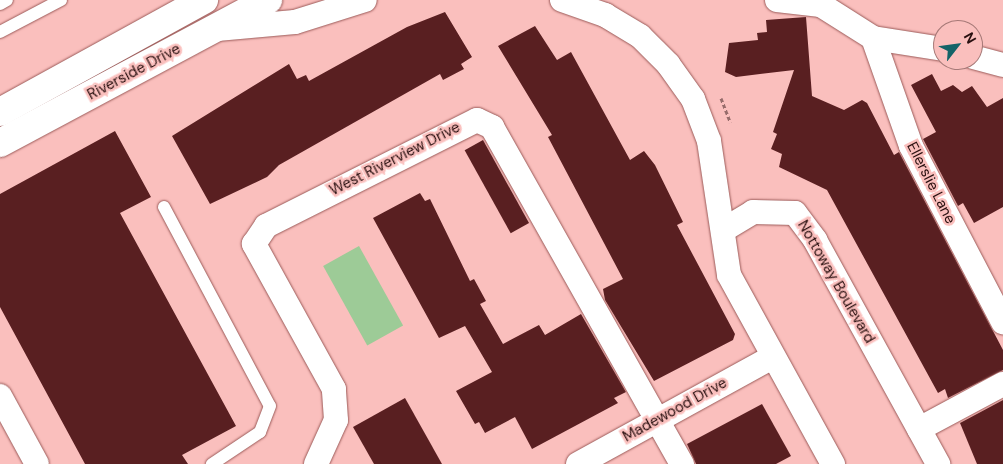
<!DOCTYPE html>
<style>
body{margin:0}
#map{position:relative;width:1003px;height:464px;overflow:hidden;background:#fabfbd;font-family:"DM Sans",sans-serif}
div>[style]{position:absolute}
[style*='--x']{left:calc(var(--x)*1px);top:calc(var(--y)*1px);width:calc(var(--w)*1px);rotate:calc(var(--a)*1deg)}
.green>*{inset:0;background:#9dcb97;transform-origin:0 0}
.building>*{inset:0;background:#591f21;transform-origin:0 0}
.path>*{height:3px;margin-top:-1.5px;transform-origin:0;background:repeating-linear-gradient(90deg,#976c6b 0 4px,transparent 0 6.5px)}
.roads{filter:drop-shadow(0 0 1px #9b5b59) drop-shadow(0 0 1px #9b5b59)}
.lane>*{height:12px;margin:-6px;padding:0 6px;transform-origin:6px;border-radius:6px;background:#fff}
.street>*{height:24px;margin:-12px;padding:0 12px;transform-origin:12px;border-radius:12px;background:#fff}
.primary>*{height:28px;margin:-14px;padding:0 14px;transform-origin:14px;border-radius:14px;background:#fff}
span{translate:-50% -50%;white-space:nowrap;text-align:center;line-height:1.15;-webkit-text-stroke:5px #fabfbd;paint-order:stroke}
.street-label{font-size:15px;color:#280f0f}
.north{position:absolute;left:933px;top:20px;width:50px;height:50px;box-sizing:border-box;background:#fabfbd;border:1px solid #a67977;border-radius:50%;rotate:60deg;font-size:14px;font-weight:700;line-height:20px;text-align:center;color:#280f0f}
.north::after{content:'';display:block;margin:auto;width:18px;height:22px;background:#146368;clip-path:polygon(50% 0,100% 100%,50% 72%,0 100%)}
</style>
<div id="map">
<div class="green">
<div style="left:359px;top:246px;width:91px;height:41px;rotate:61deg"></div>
</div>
<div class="building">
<div style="clip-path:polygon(445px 12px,472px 57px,461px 64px,464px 69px,443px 80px,440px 74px,279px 165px,267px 177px,210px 204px,172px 136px,289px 64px,297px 79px,306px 75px,309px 81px,407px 27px)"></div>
<div style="clip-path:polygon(806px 17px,812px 96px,844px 110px,862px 100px,867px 103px,894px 155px,899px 152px,1003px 350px,1003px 370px,948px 398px,945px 389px,938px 393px,827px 190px,779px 167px,782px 154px,771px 149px,777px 134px,773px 132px,794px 70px,736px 77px,725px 72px,729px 43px,758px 40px,757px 33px,767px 32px,766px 20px)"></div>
<div style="clip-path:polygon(535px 26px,557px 60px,571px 52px,630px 160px,644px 151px,655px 165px,683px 222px,677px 225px,735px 334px,733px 340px,654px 381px,605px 300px,603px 289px,623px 279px,548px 137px,552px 135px,498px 46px)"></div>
<div style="clip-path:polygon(932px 74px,941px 91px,953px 85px,962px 92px,972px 86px,987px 107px,1003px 98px,1003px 207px,974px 223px,963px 203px,958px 206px,923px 139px,936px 132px,911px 85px)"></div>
<div style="clip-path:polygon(115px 131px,151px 197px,120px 213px,236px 426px,182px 455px,188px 464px,85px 464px,0 307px,0 194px)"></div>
<div style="left:483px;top:140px;width:95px;height:21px;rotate:61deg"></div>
<div style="clip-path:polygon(420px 193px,425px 201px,430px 199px,470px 281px,474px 279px,486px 301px,480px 304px,503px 344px,539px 325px,545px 335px,581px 314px,626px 392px,614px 398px,618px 403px,532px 449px,515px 417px,485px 433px,479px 422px,475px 424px,456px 391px,492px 372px,465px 326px,439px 338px,373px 218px)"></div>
<div style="clip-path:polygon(405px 398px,442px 464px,374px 464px,353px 427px)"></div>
<div style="clip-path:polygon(1003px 400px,1003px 464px,977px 464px,960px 423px)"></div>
<div style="clip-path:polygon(762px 404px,791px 456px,776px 464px,696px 464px,687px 444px)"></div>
</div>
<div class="path">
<div style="--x:721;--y:98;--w:26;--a:69"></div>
</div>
<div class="roads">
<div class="lane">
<div style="--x:0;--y:4;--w:8;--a:-30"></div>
<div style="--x:0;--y:32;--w:69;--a:-27.7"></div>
<div style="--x:164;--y:207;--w:225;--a:62"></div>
<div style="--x:270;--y:406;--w:28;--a:111"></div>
<div style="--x:260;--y:432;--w:58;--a:146.3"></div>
</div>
<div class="street">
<div style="--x:562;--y:0;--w:46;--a:19.2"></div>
<div style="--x:605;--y:15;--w:41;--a:31"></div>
<div style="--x:640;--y:36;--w:40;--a:45"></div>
<div style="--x:668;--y:64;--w:43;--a:54.5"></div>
<div style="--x:693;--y:99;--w:45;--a:69.1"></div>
<div style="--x:709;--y:141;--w:135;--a:81.5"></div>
<div style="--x:729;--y:275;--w:216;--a:61.2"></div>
<div style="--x:777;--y:0;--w:44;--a:6.5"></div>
<div style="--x:821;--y:5;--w:62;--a:32.4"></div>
<div style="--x:873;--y:38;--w:71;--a:8.9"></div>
<div style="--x:217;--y:29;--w:78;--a:-5.1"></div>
<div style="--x:295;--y:22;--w:73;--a:-17.4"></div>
<div style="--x:873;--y:38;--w:114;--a:70.6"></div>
<div style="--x:911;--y:146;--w:199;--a:62.4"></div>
<div style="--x:973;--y:57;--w:31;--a:15"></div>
<div style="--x:725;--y:229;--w:33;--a:-31"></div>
<div style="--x:753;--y:212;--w:42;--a:1.4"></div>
<div style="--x:795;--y:213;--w:34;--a:53"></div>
<div style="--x:815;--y:240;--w:256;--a:61.2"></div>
<div style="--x:0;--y:396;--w:77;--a:61.4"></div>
<div style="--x:919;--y:429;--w:95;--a:-28.2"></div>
<div style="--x:316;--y:464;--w:48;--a:-65.6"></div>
<div style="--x:336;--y:420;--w:31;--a:-94"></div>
<div style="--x:334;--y:389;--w:166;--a:-118.9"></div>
<div style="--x:254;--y:244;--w:22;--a:-56"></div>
<div style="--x:266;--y:226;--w:236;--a:-26.7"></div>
<div style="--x:477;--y:120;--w:17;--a:25"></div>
<div style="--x:492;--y:127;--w:387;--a:60.6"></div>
<div style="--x:578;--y:464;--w:222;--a:-28.8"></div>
</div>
<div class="primary">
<div style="--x:0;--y:112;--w:233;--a:-28.8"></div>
<div style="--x:0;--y:143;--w:304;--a:-28.1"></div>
</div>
</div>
<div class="street-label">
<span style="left:134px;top:72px;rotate:-28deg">Riverside Drive</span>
<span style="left:395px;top:159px;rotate:-27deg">West Riverview Drive</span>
<span style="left:931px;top:183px;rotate:63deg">Ellerslie Lane</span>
<span style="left:836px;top:282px;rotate:60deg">Nottoway Boulevard</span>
<span style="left:675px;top:410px;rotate:-29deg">Madewood Drive</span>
</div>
<div class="north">N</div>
</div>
